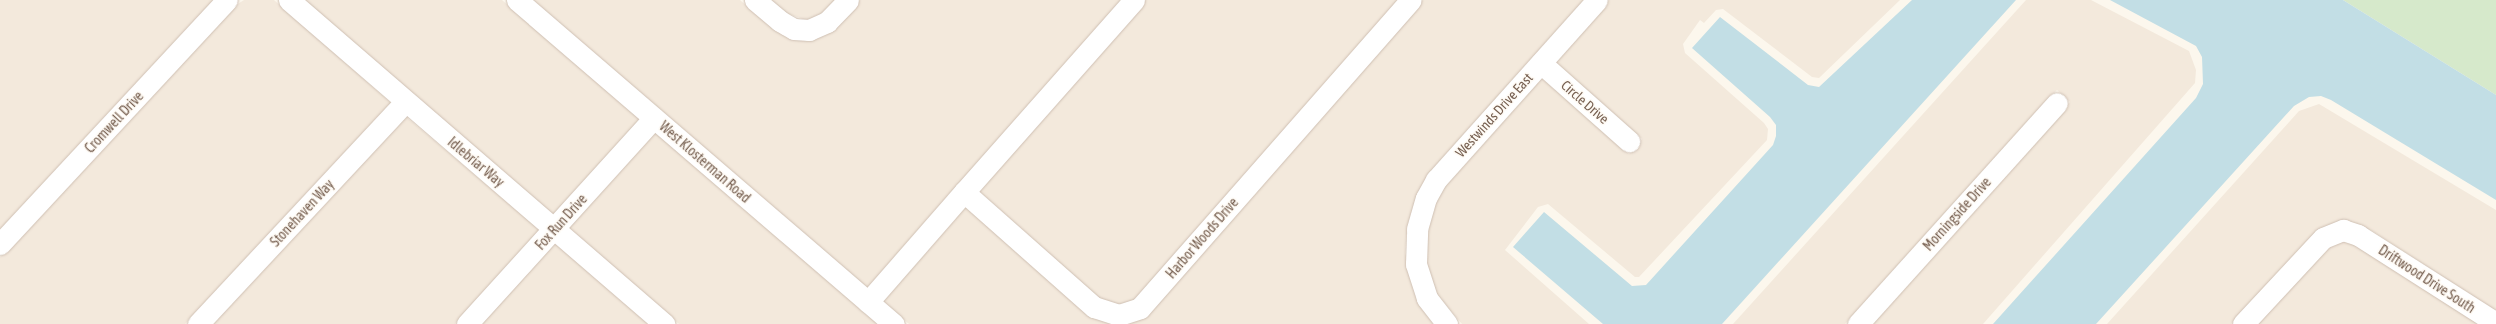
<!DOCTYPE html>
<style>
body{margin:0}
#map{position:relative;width:2496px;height:324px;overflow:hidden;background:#fcf7ed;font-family:"Asap Condensed",sans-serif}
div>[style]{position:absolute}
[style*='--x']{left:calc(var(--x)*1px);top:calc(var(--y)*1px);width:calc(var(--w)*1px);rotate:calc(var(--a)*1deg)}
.residential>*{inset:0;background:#f3e9dc}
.green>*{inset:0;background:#d6e9cb}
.water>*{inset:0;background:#c2dee5}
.roads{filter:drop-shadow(0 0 1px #cebfb2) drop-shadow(0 0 1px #cebfb2)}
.minor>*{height:21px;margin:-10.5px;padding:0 10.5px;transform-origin:10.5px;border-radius:10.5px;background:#fff}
span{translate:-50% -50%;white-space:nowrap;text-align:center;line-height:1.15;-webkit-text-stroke:3px #fefaf4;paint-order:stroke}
.street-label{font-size:14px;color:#765f50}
</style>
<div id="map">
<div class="residential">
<div style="clip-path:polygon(0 0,215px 0,0 230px)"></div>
<div style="clip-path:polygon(244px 0,274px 0,392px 104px,185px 324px,0 324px,0 257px,233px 7px)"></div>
<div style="clip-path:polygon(304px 0,502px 0,640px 119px,555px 216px)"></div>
<div style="clip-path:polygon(533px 0,740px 0,773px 29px,789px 38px,807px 40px,834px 28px,860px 0,1123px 0,868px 288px)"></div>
<div style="clip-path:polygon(771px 0,835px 0,822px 15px,809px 21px,786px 13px)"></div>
<div style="clip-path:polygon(1146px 0,1399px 0,1134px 301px,1121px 305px,1100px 299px,978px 190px)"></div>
<div style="clip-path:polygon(1423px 0,1585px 0,1406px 235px,1405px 253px,1418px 302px,1433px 324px,1123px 324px,1147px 314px)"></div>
<div style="clip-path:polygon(1609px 0,1900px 0,1819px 78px,1812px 77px,1723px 9px,1716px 10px,1704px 23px,1700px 20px,1683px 44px,1685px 53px,1764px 123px,1768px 129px,1767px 140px,1639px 277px,1635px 277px,1548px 204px,1538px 207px,1505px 250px,1589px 324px,1462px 324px,1436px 293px,1426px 262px,1425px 243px,1431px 210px,1443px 185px,1541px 77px,1629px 154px,1642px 139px,1555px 62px)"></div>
<div style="clip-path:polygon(2026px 0,2091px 0,2189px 51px,2196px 70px,2195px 83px,1983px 324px,1870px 324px,2070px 102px,2057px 90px,1845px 324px,1733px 324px)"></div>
<div style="clip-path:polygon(2319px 104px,2496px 210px,2496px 311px,2371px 230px,2346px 221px,2310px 238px,2231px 324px,2107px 324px,2299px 111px)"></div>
<div style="clip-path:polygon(405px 116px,541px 231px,455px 324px,210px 324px)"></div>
<div style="clip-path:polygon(654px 131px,878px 324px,679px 324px,569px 228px)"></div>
<div style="clip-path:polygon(964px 205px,1089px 315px,1113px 324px,909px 324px,882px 300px)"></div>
<div style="clip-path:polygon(2342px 240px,2353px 244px,2479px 324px,2256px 324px,2328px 246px)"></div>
<div style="clip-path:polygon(555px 243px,648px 324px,479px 324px)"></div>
</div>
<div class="green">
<div style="clip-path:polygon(2343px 0,2496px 0,2496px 95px)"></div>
</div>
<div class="water">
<div style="clip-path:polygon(1912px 0,2016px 0,1722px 324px,1603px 324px,1513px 247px,1544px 212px,1632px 286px,1646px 285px,1773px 145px,1776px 136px,1776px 125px,1770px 117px,1692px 48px,1720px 17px,1808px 85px,1819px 87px)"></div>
<div style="clip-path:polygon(2110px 0,2343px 0,2496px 95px,2496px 200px,2331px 100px,2321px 96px,2309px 97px,2294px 106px,2096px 324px,1993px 324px,2196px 98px,2203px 84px,2202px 57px,2196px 46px)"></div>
</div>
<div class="roads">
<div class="minor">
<div style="--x:289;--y:0;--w:496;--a:40.8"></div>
<div style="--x:517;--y:0;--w:497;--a:40.7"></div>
<div style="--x:755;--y:0;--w:33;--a:40"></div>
<div style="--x:780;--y:21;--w:16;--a:30"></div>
<div style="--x:794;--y:29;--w:15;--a:4"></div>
<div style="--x:809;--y:30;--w:20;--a:-24"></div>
<div style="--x:827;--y:22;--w:30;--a:-46"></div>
<div style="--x:1134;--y:0;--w:256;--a:131.5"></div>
<div style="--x:964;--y:192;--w:174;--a:41.5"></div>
<div style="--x:1094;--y:307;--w:26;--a:18"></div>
<div style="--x:1119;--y:315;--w:22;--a:-18"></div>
<div style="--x:1140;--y:308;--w:410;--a:-48.7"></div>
<div style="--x:1541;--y:63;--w:118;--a:41.6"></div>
<div style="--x:0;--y:244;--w:333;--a:-47.1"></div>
<div style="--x:868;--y:302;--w:146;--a:-48.9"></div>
<div style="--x:198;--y:324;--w:304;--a:-47"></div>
<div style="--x:467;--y:324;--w:278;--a:-47.8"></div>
<div style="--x:1447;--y:324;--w:33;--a:-128"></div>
<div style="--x:1427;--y:298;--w:36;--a:-108"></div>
<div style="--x:1416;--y:264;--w:35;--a:-88"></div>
<div style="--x:1417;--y:229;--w:32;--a:-74"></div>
<div style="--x:1426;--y:198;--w:21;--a:-61"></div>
<div style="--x:1436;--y:180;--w:241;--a:-48.2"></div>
<div style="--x:1858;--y:324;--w:297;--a:-48"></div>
<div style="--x:2243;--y:324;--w:117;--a:-47.1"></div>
<div style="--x:2323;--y:238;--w:22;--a:-22"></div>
<div style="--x:2343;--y:230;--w:16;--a:18"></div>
<div style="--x:2358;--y:235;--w:164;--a:32.5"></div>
</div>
</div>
<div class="street-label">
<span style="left:1585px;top:102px;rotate:41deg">Circle Drive</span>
<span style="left:1494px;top:115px;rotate:-48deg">Westwinds Drive East</span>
<span style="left:114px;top:122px;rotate:-47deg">Cromwell Drive</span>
<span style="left:476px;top:162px;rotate:40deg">Idlebriar Way</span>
<span style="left:705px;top:162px;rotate:41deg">West Klosterman Road</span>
<span style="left:302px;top:213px;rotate:-47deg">Stonehaven Way</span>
<span style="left:1957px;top:214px;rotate:-48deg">Morningside Drive</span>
<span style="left:561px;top:222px;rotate:-48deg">Fox Run Drive</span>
<span style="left:1202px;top:238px;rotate:-49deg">Harbor Woods Drive</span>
<span style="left:2427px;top:279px;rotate:33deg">Driftwood Drive South</span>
</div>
</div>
